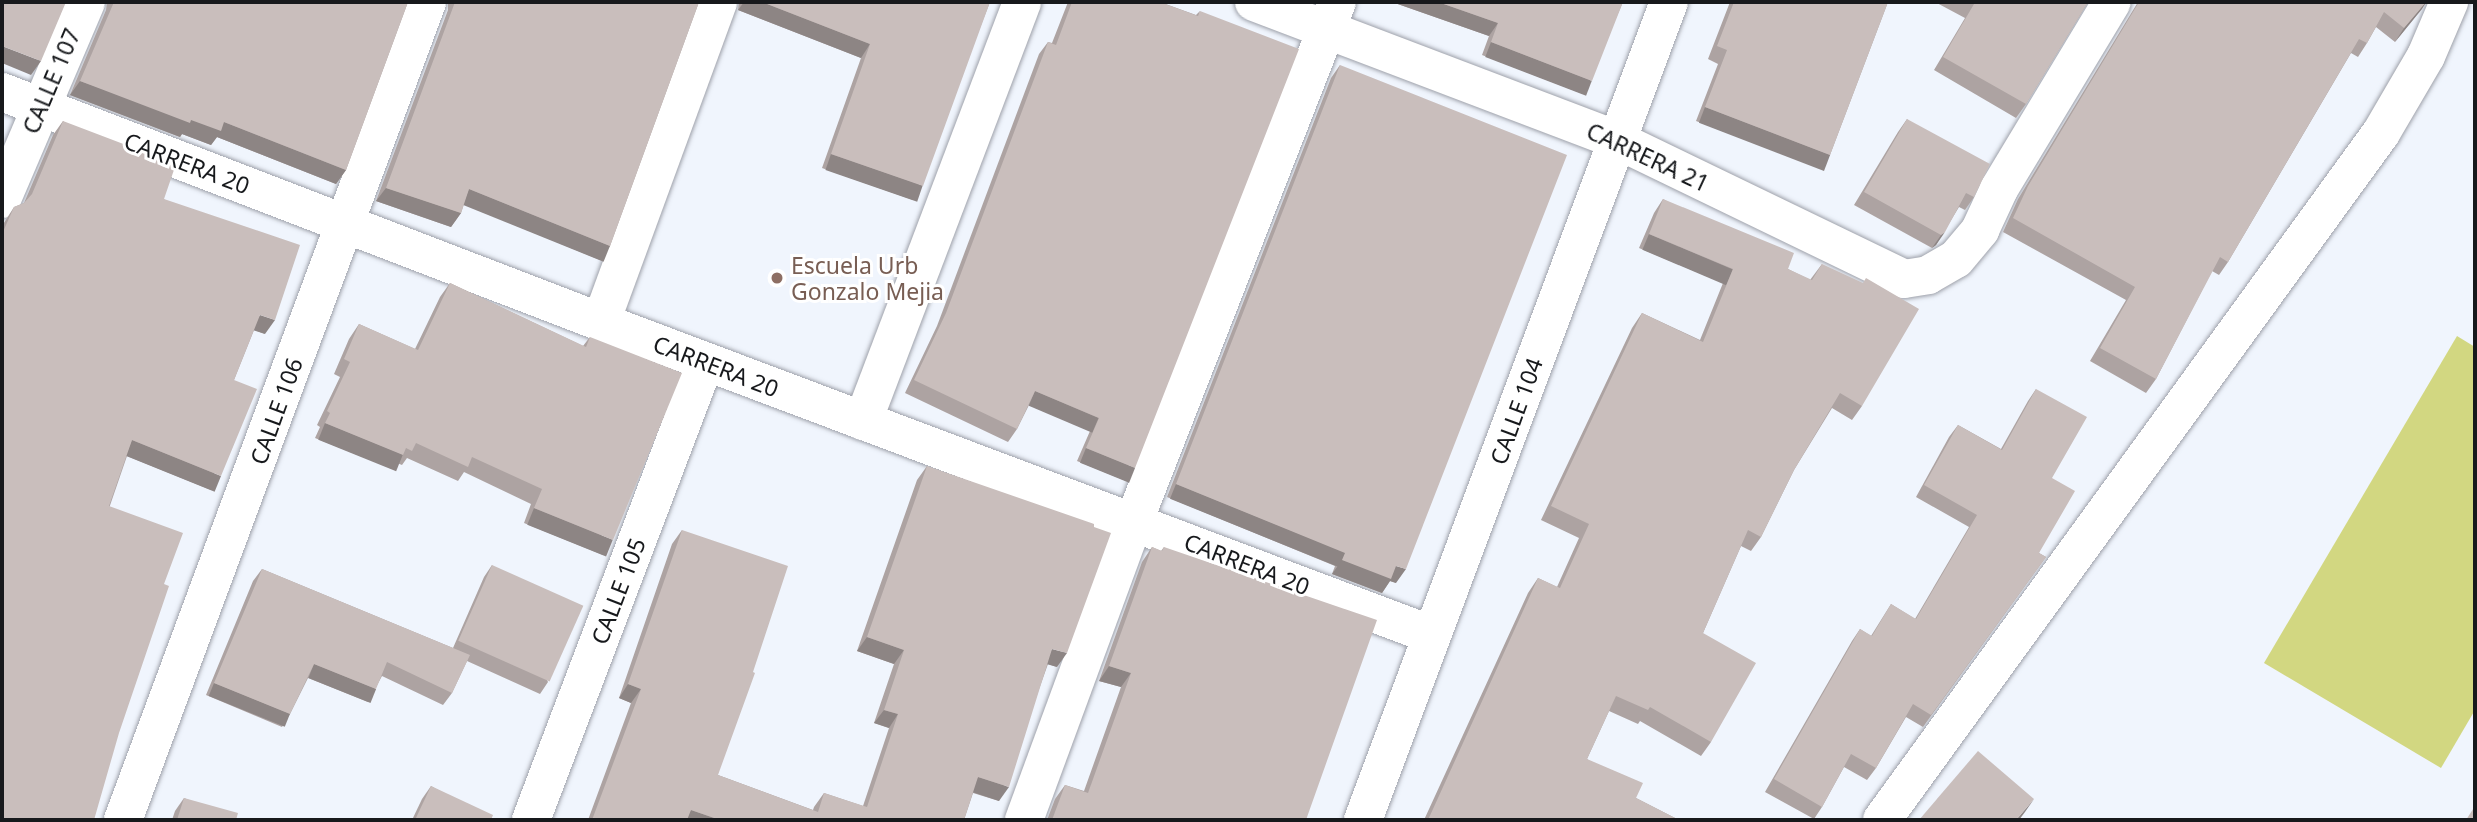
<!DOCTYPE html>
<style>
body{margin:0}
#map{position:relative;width:2477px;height:822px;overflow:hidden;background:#f0f5fd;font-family:"Noto Sans",sans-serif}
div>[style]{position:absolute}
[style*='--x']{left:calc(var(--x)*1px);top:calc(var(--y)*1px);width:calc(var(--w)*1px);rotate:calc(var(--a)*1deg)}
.green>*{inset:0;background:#d2d781}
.roads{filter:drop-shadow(0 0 2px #9ea1aa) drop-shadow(0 0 2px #9ea1aa)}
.minor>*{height:38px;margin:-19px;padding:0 19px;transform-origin:19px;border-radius:19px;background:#fff}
.major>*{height:38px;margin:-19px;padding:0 19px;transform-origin:19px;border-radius:19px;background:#fff}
.wall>*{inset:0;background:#ada3a2}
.shaded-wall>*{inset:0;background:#8d8584;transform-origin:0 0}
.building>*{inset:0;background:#c9bebc;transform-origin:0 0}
.dots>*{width:19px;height:19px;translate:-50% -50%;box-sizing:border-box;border:4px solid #fff;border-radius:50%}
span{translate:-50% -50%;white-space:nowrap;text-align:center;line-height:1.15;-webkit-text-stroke:6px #fff;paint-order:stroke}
.street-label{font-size:23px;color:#17191c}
.education-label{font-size:23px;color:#785e54}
.left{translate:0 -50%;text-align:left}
.frame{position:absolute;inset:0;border:4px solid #17191c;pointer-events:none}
</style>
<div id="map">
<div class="green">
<div style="clip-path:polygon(2457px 336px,2475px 347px,2475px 710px,2441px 768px,2264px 663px)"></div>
</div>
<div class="roads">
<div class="minor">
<div style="--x:1254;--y:2;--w:388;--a:20.8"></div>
<div style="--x:1617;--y:140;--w:319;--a:25.8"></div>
<div style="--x:1904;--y:279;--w:24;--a:-9"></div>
<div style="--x:1928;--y:275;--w:32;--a:-30"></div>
<div style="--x:1956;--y:259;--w:38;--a:-50"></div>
<div style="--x:1980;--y:230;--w:45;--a:-65.1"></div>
<div style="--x:1999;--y:189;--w:218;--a:-58.9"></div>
<div style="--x:2;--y:92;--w:642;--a:21.01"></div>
<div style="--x:601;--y:322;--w:888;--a:20.64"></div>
<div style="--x:2;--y:199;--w:214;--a:-66.9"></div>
<div style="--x:601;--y:322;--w:341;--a:-69.9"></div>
<div style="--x:863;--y:421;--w:448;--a:-69.2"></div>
<div style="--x:123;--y:820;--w:873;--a:-69.61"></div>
<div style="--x:531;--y:820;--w:490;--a:-69.2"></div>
<div style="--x:1024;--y:820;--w:319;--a:-69.8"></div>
<div style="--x:1134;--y:521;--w:557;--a:-68.64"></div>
<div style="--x:1882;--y:820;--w:849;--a:-54.01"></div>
<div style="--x:2381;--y:133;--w:89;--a:-59.7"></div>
<div style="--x:2426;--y:56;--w:59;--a:-66.9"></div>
</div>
<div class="major">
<div style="--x:1363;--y:820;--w:873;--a:-69.49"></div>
</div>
</div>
<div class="wall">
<div style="clip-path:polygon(107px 2px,408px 2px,346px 170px,336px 184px,217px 137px,211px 145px,182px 134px,180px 137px,70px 95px,106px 10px)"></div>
<div style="clip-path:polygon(448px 2px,699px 2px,610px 246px,600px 260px,464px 204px,461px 213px,451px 227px,376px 201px,448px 10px)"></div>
<div style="clip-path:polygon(739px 2px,990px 2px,913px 200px,822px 168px,861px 58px,738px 10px)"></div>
<div style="clip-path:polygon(1068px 2px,1160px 2px,1196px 15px,1200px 11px,1126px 481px,1077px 461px,1090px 431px,1029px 405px,1017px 429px,1008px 442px,905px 393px,937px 326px,1039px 54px,1048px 42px,1052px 43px)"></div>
<div style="clip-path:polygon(1392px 2px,1623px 2px,1583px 94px,1482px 55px,1489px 36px)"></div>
<div style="clip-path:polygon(1730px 2px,1888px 2px,1830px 155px,1820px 168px,1696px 121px,1718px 64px,1708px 59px)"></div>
<div style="clip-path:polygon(1935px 2px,2088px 2px,2026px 104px,2016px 118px,1934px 70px,1965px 18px)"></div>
<div style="clip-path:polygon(2138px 2px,2427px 2px,2395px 42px,2376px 27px,2367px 43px,2358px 57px,2351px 53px,2228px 262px,2219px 275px,2212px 271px,2156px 379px,2146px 393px,2090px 361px,2126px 300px,2003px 232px,2018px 199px)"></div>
<div style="clip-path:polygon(1340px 65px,1396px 583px,1390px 581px,1382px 593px,1332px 574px,1335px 566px,1167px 497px,1331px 78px)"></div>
<div style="clip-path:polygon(1907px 119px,1974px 197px,1965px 210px,1959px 207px,1936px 245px,1932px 248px,1854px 205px,1898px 132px)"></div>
<div style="clip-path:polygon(63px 121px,164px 199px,265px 334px,254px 330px,234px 380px,211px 490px,127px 456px,2px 820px,2px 226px,14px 207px,24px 203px,53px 135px)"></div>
<div style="clip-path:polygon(1663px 199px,1788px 269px,1810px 280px,1822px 264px,1862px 406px,1852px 420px,1832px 408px,1794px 470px,1761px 537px,1751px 551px,1741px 546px,1703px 633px,1711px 742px,1701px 756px,1640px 721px,1638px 724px,1609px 711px,1587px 759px,1636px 798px,1679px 820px,1424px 820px,1528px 593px,1538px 578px,1557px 587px,1579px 538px,1541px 520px,1632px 328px,1642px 313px,1700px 340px,1723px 283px,1639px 248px,1654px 213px)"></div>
<div style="clip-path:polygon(450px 283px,583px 346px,590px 337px,603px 555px,524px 523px,531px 504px,464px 472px,458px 481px,407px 458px,402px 465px,397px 463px,393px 469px,315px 438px,320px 427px,317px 425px,340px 377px,334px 374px,349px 339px,359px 324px,415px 349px,440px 297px)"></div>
<div style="clip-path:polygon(2036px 389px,2052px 478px,2039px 553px,2046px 557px,1923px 727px,1906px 717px,1876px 768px,1867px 780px,1844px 767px,1822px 807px,1814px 819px,1765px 792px,1852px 641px,1860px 629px,1871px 636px,1891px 604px,1915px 619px,1969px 527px,1916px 497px,1949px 437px,1958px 425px,2001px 449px,2028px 401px)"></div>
<div style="clip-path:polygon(927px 466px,1057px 667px,1048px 664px,999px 801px,973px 793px,964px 820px,588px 820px,631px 703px,619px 698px,672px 544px,682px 530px,718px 775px,813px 810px,814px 807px,824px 793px,863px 806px,889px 728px,874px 723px,894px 664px,857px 651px,917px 480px)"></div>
<div style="clip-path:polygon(1152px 547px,1161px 551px,1164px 547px,1306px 820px,1047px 820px,1055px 799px,1065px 785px,1084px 791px,1121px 687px,1099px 681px,1142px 562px)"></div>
<div style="clip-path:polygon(492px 565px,548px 682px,540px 694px,467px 661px,452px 693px,443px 705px,382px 676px,368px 702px,308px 678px,290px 714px,282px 727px,206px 695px,253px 581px,262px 569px,453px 648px,484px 577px)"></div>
<div style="clip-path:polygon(431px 786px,491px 820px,412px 820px,422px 799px)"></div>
<div style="clip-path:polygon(184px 798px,236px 820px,172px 820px,175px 811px)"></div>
</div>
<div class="shaded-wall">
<div style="clip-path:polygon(744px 2px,762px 2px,870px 44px,861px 58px,738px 10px)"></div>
<div style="clip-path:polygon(1392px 2px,1438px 2px,1498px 23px,1489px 36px)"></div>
<div style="clip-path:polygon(2426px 2px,2422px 9px,2395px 42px,2404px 28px)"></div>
<div style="left:1491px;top:42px;width:108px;height:16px;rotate:21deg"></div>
<div style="clip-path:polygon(2px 46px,41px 61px,31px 75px,2px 63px)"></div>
<div style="clip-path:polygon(80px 81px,191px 120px,224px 122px,346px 170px,336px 184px,217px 137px,211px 145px,182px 134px,180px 137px,70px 95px)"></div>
<div style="left:1705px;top:107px;width:134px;height:17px;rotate:21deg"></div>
<div style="left:831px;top:154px;width:97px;height:17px;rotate:19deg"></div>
<div style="clip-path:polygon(386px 188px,461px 213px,451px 227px,376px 201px)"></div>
<div style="left:469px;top:189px;width:152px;height:17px;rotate:22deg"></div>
<div style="clip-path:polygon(1945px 232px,1936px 245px,1932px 248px,1941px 235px)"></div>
<div style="left:1649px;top:234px;width:91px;height:17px;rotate:23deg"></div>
<div style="clip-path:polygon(260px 315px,275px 320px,265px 334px,250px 329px)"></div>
<div style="left:1035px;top:391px;width:69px;height:16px;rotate:23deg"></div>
<div style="left:325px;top:423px;width:84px;height:18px;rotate:22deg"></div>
<div style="left:132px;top:440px;width:96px;height:17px;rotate:22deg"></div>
<div style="left:1086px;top:448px;width:53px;height:16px;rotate:22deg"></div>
<div style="left:1176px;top:484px;width:183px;height:16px;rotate:22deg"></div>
<div style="left:534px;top:508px;width:85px;height:18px;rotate:22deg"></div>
<div style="clip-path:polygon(1342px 560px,1396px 566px,1406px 569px,1396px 583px,1390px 581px,1382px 593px,1332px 574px)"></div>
<div style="clip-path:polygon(867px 637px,904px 650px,894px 664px,857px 651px)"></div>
<div style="clip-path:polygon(1052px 649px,1067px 653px,1057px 667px,1043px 663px)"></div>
<div style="left:314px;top:664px;width:67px;height:15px;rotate:22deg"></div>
<div style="clip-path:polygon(1109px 666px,1131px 673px,1121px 687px,1099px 681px)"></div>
<div style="left:214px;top:683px;width:82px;height:14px;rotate:22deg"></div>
<div style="clip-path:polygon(628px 684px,641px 689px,631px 703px,619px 698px)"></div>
<div style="clip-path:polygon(884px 710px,898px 714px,889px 728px,874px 723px)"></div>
<div style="clip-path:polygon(978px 777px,1009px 787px,999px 801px,969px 791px)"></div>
<div style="clip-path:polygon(2034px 799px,2025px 812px,2019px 820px,2016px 820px)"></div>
<div style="clip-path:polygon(691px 810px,720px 820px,683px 820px)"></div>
</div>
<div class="building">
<div style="clip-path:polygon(2px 2px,66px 2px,41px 61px,2px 46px)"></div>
<div style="clip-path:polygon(114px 2px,408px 2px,346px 170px,224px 122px,221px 131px,191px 120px,190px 123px,80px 81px)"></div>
<div style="clip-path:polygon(455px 2px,699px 2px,610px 246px,469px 189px,461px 213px,386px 188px)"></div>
<div style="clip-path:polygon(762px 2px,990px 2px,923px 186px,831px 154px,870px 44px)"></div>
<div style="clip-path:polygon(1072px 2px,1160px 2px,1198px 16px,1200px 11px,1299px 49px,1135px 468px,1086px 448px,1099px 418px,1035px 391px,1017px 429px,914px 380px,946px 313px,1048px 42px,1056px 45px)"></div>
<div style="clip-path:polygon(1438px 2px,1623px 2px,1592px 81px,1491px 42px,1498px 23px)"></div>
<div style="clip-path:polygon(1734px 2px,1888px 2px,1830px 155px,1705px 107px,1727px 50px,1717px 46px)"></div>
<div style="clip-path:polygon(1970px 2px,2088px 2px,2026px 104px,1943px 57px,1974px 4px)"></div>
<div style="clip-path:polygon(2139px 2px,2426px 2px,2404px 28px,2384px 12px,2367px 43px,2359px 39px,2228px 262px,2220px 257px,2156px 379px,2100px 348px,2135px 287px,2013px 218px,2028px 186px)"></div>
<div style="clip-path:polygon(1340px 65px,1567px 155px,1406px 569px,1396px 566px,1391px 579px,1342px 560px,1345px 553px,1176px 484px)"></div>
<div style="clip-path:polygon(1907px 119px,1990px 164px,1974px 197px,1966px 193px,1945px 232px,1941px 235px,1864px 192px)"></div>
<div style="clip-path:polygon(63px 121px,176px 164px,164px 199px,300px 245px,275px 320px,260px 315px,234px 380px,257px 389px,221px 476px,132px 440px,109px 506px,183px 533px,164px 584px,169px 586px,119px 733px,94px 820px,2px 820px,2px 234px,14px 207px,24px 203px,32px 194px)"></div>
<div style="clip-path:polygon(1663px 199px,1794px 253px,1788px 269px,1812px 280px,1822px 264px,1863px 283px,1866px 278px,1919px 309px,1862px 406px,1840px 393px,1794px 470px,1761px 537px,1748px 530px,1703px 633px,1756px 663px,1711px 742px,1650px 707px,1648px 710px,1616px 696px,1587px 759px,1643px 783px,1636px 798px,1679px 820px,1428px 820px,1538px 578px,1560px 588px,1589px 524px,1551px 506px,1642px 313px,1703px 342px,1733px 269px,1649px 234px)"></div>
<div style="clip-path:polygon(450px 283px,586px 347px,590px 337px,682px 373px,613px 540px,534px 508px,542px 489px,472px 457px,468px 467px,416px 443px,412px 451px,406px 448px,403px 455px,325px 423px,330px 413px,327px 411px,350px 362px,344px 359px,359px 324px,418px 350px)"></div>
<div style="clip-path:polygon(2036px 389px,2087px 417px,2052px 478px,2075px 491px,2039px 553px,2046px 557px,1931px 715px,1913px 704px,1876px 768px,1851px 754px,1822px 807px,1774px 779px,1860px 629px,1872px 636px,1891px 604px,1916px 619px,1977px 515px,1924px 485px,1958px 425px,2002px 450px)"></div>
<div style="clip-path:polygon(927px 466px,1094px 524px,1094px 527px,1111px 533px,1067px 653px,1052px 649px,1009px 787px,978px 777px,964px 820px,720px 820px,691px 810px,687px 820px,592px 820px,641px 689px,628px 684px,682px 530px,788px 566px,753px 672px,755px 673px,718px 775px,818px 812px,824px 793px,867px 807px,898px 714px,884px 710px,904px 650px,867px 637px)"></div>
<div style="clip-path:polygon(1152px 547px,1162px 551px,1164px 547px,1377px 620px,1306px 820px,1052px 820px,1065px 785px,1088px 793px,1131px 673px,1109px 666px)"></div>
<div style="left:492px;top:565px;width:100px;height:83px;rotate:24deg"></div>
<div style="clip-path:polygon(262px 569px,470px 655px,452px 693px,387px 662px,376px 689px,314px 664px,290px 714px,214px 683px)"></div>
<div style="clip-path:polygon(1978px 751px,2034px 799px,2016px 820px,1919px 820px)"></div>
<div style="clip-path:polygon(431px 786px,493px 815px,491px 820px,415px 820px)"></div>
<div style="clip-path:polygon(184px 798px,238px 813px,236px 820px,177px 820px)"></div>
<div style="clip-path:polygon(2475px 806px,2475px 820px,2466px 820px)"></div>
</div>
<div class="dots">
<div style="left:777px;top:278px;background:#8d6e63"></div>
</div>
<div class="street-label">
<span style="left:51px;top:81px;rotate:-67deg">CALLE 107</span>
<span style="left:1648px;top:157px;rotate:25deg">CARRERA 21</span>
<span style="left:187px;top:163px;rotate:21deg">CARRERA 20</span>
<span style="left:716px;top:366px;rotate:21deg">CARRERA 20</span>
<span style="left:276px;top:411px;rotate:-70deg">CALLE 106</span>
<span style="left:1516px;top:411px;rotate:-70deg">CALLE 104</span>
<span style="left:1247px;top:564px;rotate:21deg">CARRERA 20</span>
<span style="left:618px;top:591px;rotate:-69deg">CALLE 105</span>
</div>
<div class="education-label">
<span class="left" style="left:791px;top:278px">Escuela Urb<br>Gonzalo Mejia</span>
</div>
<div class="frame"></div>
</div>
